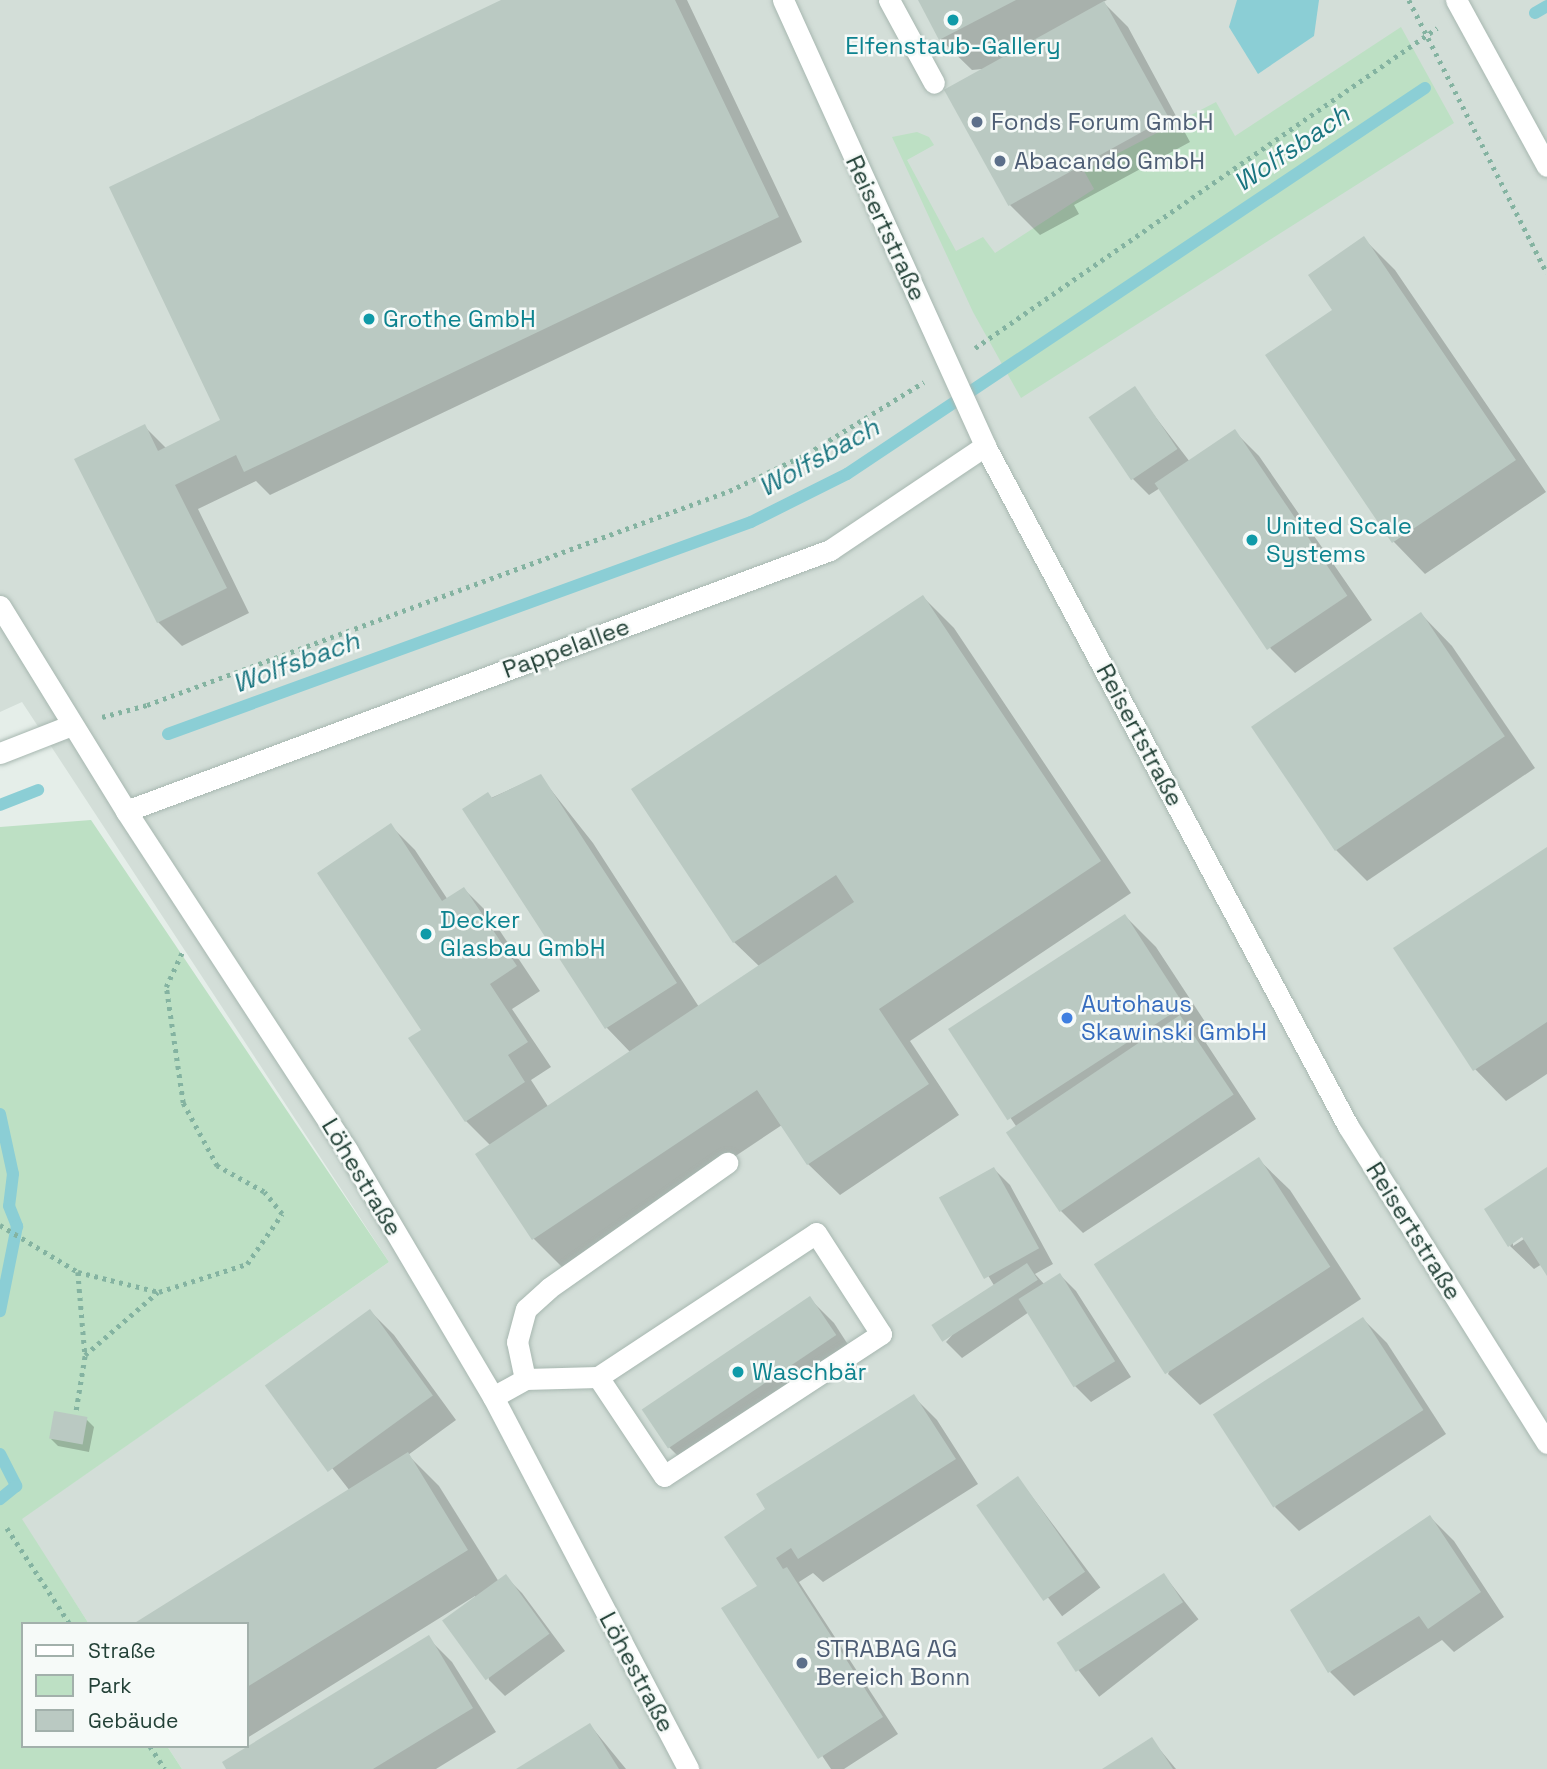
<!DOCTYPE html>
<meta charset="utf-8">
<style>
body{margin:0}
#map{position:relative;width:1547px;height:1769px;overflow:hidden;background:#e5eee9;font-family:"Space Grotesk",sans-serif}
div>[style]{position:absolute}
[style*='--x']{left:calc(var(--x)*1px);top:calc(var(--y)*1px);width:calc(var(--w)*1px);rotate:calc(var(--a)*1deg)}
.built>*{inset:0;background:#d3ded8}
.green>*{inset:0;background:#bde0c4}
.water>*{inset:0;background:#8bced5}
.shadow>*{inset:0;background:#0003;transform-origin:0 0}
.stream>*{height:12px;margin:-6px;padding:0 6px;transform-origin:6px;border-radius:6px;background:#8bced5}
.building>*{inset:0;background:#bac9c2;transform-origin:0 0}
.path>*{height:4.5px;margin-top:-2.25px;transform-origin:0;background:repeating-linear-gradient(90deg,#84b3a1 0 3.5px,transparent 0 8.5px)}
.roads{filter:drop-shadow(0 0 2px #a7b7b0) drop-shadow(0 0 2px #a7b7b0)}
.lane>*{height:21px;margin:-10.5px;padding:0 10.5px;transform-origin:10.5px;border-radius:10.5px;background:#fff}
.street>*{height:21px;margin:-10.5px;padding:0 10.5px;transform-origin:10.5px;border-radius:10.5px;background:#fff}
.secondary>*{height:21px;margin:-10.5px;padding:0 10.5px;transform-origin:10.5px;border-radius:10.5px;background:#fff}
.dots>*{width:19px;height:19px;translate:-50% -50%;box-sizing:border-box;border:4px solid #f6faf8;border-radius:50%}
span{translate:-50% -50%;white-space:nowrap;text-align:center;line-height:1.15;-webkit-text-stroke:5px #f6faf8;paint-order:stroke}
.culture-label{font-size:24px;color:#0d838f}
.left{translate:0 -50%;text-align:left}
.service-label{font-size:24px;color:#4e5e75}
.street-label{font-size:24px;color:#234137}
.shop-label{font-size:24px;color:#366cbe}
.water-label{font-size:26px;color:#1a7580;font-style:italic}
.legend{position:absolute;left:21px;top:1622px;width:228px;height:126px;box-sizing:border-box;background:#f6faf8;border:2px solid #a2b0ab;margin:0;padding:9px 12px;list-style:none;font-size:21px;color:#234137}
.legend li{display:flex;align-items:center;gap:14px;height:35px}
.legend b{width:35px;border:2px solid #a2b0ab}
</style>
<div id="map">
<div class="built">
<div style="clip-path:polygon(0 0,1547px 0,1547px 1769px,182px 1769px,167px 1746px,247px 1746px,247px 1624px,89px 1624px,21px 1519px,389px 1262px,22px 702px,0 712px)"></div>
</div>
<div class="green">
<div style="clip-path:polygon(1401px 27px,1454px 123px,1021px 398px,973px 312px,892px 137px,917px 132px,929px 137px,934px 145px,907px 160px,956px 251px,983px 237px,995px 253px,1094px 189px,1084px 171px,1216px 102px,1235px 136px)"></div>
<div style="clip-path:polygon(91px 820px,389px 1262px,22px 1519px,89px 1624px,23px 1624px,23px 1746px,167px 1746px,182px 1769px,0 1769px,0 827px)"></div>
</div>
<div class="water">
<div style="clip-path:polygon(1237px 0,1319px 0,1314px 36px,1258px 74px,1229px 27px)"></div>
</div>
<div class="shadow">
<div style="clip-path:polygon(505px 0,687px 0,802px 242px,270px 495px,256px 481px,198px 509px,249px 613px,182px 646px,158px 622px,144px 426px,167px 449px,222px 421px)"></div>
<div style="clip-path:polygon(920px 0,1107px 0,1103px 2px,1128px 27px,1190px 142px,1074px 205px,1079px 214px,1040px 235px,1009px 204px,982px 69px,972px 70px,940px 39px)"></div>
<div style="clip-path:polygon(1364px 239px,1395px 270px,1546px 492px,1425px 574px,1394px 542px,1268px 356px,1334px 311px)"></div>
<div style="clip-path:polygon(1134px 389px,1190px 462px,1235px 432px,1259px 456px,1372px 620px,1295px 673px,1271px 649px,1160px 488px,1149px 495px,1133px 479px)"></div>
<div style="clip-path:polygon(923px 597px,954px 628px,1131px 893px,910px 1041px,959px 1115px,840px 1195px,808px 1164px,782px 1125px,565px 1270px,534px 1239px,491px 1146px,466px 1121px,423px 1030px,391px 826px,415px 850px,448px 900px,464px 889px,488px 913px,540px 991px,512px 1009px,551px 1067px,531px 1080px,549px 1108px,631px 1053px,607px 1028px,464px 810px,540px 776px,593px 843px,699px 1007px,760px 967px,734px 942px)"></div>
<div style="clip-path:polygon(1421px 614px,1452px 646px,1535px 768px,1367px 881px,1336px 850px)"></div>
<div style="clip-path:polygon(1547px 849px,1547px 1074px,1506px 1101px,1475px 1069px)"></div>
<div style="clip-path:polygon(1125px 916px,1156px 947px,1215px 1037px,1206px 1043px,1256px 1119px,1083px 1233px,1059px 1209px,1016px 1126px,952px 1031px)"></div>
<div style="clip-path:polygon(1258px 1159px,1290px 1190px,1361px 1299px,1200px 1405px,1168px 1374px)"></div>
<div style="clip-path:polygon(994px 1169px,1010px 1185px,1053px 1264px,1035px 1274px,1045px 1285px,1060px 1275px,1076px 1291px,1131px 1377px,1091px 1402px,1075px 1386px,1029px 1312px,962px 1358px,946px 1342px,995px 1287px,941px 1197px)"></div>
<div style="clip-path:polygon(evenodd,1547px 1169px,1547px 1272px,1542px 1264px,1534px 1269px,1510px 1246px,1547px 1169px,1524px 1234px,1524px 1239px,1513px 1246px,1513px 1242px,1524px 1234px)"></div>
<div style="clip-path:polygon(810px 1299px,834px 1323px,858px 1360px,692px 1470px,668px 1446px)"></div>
<div style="clip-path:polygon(370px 1311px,394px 1335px,456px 1420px,408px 1455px,439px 1486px,499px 1582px,506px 1577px,522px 1593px,565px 1651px,505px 1696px,489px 1680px,475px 1596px,247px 1738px,247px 1624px,350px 1491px,268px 1386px)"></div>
<div style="clip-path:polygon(1363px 1319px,1387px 1343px,1446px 1434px,1299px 1531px,1275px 1507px)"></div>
<div style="clip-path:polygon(913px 1396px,937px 1420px,978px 1484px,823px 1582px,813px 1573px,799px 1582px,898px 1734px,844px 1769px,831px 1769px,724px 1609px,759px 1586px,768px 1510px)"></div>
<div style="clip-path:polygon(86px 1419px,94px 1427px,89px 1452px,58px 1446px,51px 1439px)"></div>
<div style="left:1018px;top:1478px;width:137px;height:48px;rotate:53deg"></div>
<div style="clip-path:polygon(1430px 1517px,1454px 1541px,1504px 1617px,1454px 1652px,1442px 1640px,1354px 1696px,1330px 1672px)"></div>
<div style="left:1164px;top:1575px;width:56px;height:126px;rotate:52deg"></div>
<div style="clip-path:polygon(428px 1638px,452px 1662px,496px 1732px,436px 1769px,229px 1769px)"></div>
<div style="clip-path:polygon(590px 1725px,626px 1769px,520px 1769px)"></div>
<div style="clip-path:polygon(1151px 1739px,1176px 1769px,1106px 1769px)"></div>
</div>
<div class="stream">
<div style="--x:1535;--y:13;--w:14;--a:-30"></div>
<div style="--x:168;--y:734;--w:620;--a:-19.98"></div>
<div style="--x:751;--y:522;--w:107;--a:-26.6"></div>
<div style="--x:847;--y:474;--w:695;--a:-33.74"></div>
<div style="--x:0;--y:805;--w:41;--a:-21.5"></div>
<div style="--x:0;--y:1114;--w:61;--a:77.8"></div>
<div style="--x:13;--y:1174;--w:32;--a:97"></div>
<div style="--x:9;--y:1206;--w:22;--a:68"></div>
<div style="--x:17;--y:1226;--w:87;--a:101.3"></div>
<div style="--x:0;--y:1454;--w:36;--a:63"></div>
<div style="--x:16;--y:1486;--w:21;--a:141"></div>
</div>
<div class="building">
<div style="clip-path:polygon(501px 0,675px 0,779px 217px,244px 472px,236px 455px,175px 485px,227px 588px,157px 623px,74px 459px,145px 424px,158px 451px,220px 420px,109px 187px)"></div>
<div style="clip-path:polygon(918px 0,1016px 0,939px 40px)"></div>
<div style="left:1104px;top:1px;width:133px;height:183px;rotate:61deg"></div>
<div style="clip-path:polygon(1364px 236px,1516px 460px,1392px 543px,1265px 355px,1332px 310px,1308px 275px)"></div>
<div style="left:1135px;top:386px;width:76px;height:56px;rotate:56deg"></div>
<div style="left:1235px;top:429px;width:201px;height:97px;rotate:56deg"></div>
<div style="clip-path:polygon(923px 595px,1101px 861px,879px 1009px,929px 1084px,807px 1165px,757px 1090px,532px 1240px,475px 1154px,854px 902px,836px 875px,733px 943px,631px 789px)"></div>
<div style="left:1421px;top:612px;width:150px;height:205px;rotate:56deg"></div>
<div style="clip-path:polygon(541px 774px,677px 983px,605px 1029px,462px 809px,488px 792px,492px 798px)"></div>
<div style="clip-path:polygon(391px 823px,442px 901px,464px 887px,517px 966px,490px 984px,528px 1042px,508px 1055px,525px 1082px,465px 1122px,408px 1038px,421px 1030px,317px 873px)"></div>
<div style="clip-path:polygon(1547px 847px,1547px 1022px,1473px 1071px,1393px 948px)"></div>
<div style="left:1125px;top:914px;width:109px;height:211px;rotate:57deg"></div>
<div style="left:1180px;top:1015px;width:96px;height:210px;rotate:56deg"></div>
<div style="left:1259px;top:1157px;width:131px;height:197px;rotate:57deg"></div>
<div style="left:994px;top:1167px;width:93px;height:63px;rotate:61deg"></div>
<div style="clip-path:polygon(1547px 1167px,1547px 1276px,1522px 1237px,1508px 1247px,1484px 1209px)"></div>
<div style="left:1027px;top:1263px;width:20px;height:114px;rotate:57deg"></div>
<div style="left:1060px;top:1273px;width:104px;height:49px;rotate:58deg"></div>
<div style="left:810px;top:1296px;width:47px;height:203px;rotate:56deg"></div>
<div style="left:370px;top:1309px;width:107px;height:130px;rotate:54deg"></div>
<div style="left:1363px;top:1317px;width:111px;height:179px;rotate:57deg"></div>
<div style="clip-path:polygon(914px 1394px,956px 1459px,798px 1559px,791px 1548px,776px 1558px,783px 1569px,787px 1567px,883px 1717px,818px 1759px,721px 1608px,757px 1586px,724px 1537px,765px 1509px,756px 1494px)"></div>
<div style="left:54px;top:1411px;width:34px;height:28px;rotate:10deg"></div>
<div style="clip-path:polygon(408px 1452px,468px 1550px,247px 1687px,247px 1624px,133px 1624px)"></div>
<div style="left:1018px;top:1476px;width:117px;height:51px;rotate:55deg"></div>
<div style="clip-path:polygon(1430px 1515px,1481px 1592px,1428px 1629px,1419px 1616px,1328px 1673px,1290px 1610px)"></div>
<div style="left:1164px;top:1573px;width:35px;height:128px;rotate:57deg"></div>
<div style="left:506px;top:1574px;width:74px;height:79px;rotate:54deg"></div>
<div style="clip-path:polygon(429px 1635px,473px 1708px,373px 1769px,226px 1769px,222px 1762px)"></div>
<div style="clip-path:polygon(590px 1723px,619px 1769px,516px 1769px)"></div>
<div style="clip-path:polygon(1152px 1737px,1173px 1769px,1102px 1769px)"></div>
</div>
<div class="path">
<div style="--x:1409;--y:0;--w:306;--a:63.2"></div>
<div style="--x:975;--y:348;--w:562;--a:-34.71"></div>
<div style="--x:102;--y:717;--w:47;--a:-14.9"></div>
<div style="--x:147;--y:705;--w:620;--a:-20.19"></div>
<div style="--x:729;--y:491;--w:86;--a:-25.4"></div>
<div style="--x:807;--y:454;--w:137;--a:-31.6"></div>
<div style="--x:0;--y:1225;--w:91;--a:31.1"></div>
<div style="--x:78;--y:1272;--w:83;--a:13.9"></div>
<div style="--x:159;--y:1292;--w:92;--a:-17.7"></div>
<div style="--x:247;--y:1264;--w:61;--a:-55"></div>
<div style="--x:282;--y:1214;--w:28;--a:-129"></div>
<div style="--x:264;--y:1192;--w:54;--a:-151"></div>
<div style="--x:217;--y:1166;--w:72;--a:-118.4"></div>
<div style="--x:183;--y:1103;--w:117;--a:-98.3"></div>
<div style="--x:166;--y:987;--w:38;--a:-65"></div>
<div style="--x:78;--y:1272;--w:82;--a:85.1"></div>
<div style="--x:76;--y:1410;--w:56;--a:-80.7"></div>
<div style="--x:85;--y:1355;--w:96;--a:-40.8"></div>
<div style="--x:7;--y:1528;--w:115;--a:56.7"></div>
<div style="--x:150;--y:1746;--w:27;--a:57"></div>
</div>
<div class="roads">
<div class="lane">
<div style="--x:889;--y:0;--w:94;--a:61.5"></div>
<div style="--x:525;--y:1379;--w:38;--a:-102"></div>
<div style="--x:517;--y:1342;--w:34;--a:-75"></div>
<div style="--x:526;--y:1309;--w:31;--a:-42"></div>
<div style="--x:549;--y:1288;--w:218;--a:-35.1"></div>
<div style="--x:493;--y:1397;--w:37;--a:-29"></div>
<div style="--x:525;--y:1379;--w:73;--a:-1.6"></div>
<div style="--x:598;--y:1377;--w:261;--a:-33.4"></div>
<div style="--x:816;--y:1233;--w:120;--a:57.2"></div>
<div style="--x:881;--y:1334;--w:259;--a:146.8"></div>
<div style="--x:664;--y:1476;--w:119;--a:-123.7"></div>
</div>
<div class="street">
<div style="--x:783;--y:0;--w:490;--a:65.6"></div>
<div style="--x:985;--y:446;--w:771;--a:61.91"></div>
<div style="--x:1348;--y:1126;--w:374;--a:57.9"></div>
<div style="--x:0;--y:606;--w:241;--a:58.4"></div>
<div style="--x:126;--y:811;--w:405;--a:56.9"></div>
<div style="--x:347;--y:1150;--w:287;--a:59.4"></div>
<div style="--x:493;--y:1397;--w:420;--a:62.3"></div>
<div style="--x:0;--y:753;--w:77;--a:-21.3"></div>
<div style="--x:126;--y:811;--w:751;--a:-20.34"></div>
<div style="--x:830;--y:550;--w:187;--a:-33.9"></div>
</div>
<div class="secondary">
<div style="--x:1456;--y:0;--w:189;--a:61.3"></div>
</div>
</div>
<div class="dots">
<div style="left:953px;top:20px;background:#0f9aa8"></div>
<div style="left:977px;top:122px;background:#5c6f8a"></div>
<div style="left:1000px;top:161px;background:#5c6f8a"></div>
<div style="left:369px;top:319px;background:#0f9aa8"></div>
<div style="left:1252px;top:540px;background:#0f9aa8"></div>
<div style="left:426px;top:934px;background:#0f9aa8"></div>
<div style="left:1067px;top:1018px;background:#3f7fe0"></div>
<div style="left:738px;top:1372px;background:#0f9aa8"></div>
<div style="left:802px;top:1663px;background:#5c6f8a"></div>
</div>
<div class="culture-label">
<span style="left:953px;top:46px">Elfenstaub-Gallery</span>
<span class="left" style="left:383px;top:319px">Grothe GmbH</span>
<span class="left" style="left:1266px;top:540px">United Scale<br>Systems</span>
<span class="left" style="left:440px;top:934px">Decker<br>Glasbau GmbH</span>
<span class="left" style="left:752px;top:1372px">Waschbär</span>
</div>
<div class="service-label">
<span class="left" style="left:991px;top:122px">Fonds Forum GmbH</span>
<span class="left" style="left:1014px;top:161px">Abacando GmbH</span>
<span class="left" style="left:816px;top:1663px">STRABAG AG<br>Bereich Bonn</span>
</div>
<div class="street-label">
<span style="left:886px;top:228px;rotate:65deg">Reisertstraße</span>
<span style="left:566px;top:648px;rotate:-20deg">Pappelallee</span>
<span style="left:1140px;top:735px;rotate:62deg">Reisertstraße</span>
<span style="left:362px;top:1177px;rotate:59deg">Löhestraße</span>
<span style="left:1414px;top:1231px;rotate:58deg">Reisertstraße</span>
<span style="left:637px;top:1672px;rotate:62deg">Löhestraße</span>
</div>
<div class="shop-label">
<span class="left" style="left:1081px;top:1018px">Autohaus<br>Skawinski GmbH</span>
</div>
<div class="water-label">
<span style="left:1292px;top:149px;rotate:-34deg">Wolfsbach</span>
<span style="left:819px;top:458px;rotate:-29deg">Wolfsbach</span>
<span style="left:296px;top:663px;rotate:-20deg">Wolfsbach</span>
</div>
<ul class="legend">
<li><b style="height:9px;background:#fff"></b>Straße</li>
<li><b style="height:19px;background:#bde0c4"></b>Park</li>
<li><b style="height:19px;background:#bac9c2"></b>Gebäude</li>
</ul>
</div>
